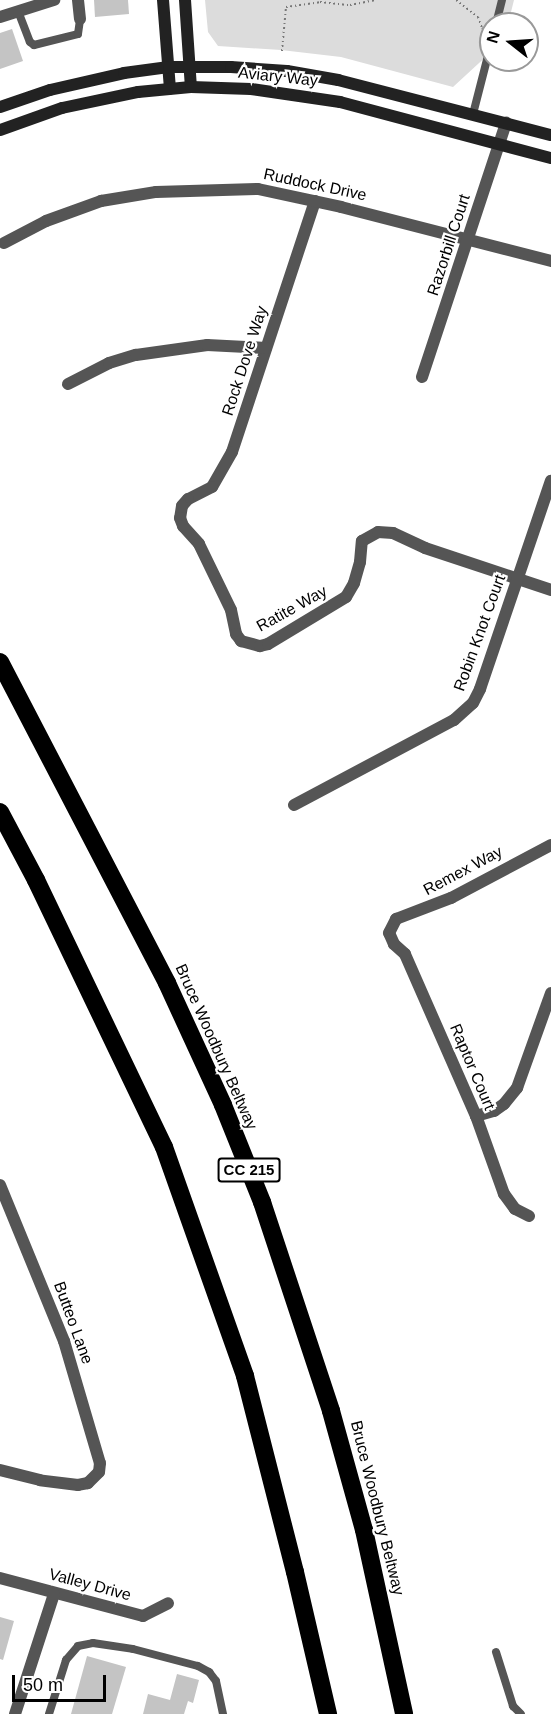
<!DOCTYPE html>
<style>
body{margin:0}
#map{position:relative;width:551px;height:1714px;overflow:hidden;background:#fff;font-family:Helvetica,sans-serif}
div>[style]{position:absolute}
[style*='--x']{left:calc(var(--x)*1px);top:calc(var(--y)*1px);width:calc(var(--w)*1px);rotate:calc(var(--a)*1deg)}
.green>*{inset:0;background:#dcdcdc}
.building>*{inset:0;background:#c4c4c4}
.path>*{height:2px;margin-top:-1px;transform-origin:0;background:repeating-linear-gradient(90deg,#777 0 1.5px,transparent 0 4.5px)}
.service>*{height:8px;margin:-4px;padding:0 4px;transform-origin:4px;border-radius:4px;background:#555}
.minor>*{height:12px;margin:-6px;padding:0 6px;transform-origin:6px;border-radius:6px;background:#555}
.secondary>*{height:12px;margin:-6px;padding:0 6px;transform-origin:6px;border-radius:6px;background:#222}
.motorway>*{height:18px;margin:-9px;padding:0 9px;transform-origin:9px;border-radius:9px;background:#000}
span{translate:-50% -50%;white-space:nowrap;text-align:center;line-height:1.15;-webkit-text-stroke:4.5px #fff;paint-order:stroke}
.shield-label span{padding:2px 4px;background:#fff;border:2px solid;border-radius:4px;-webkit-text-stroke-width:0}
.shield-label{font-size:15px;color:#000;font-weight:700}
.street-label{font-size:16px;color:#000}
.north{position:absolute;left:479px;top:12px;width:60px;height:60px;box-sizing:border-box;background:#fff;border:2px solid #999;border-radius:50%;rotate:287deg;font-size:16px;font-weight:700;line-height:24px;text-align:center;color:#000}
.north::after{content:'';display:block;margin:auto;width:21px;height:27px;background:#000;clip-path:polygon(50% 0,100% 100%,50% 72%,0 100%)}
.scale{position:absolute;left:12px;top:1675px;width:94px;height:27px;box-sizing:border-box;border:3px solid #000;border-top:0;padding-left:8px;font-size:18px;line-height:21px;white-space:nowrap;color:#000;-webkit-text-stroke:4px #fff;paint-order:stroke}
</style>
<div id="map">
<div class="green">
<div style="clip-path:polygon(205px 0,514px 0,508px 24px,491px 24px,491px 52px,453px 87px,341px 57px,281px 50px,218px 46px,208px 32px)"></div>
</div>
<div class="building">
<div style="clip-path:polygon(94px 0,128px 0,129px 14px,95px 17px)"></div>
<div style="clip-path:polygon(12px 29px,23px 61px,0 69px,0 33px)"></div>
<div style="clip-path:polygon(0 1617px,14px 1621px,3px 1660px,0 1659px)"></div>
<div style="clip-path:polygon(87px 1656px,126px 1667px,112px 1714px,71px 1714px)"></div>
<div style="clip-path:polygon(177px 1674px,199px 1680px,193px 1703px,188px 1701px,184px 1714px,143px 1714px,148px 1694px,170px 1700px)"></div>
</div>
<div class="path">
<div style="--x:456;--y:0;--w:28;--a:38"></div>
<div style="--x:478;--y:17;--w:12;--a:70"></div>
<div style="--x:482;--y:28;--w:8;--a:45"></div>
<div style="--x:282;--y:51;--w:44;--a:-84.8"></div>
<div style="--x:286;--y:7;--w:34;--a:-8"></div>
<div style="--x:320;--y:2;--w:30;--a:6"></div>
<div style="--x:350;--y:5;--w:25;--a:-11"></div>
</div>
<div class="service">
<div style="--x:18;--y:11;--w:33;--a:69"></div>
<div style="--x:30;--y:42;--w:5;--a:37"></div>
<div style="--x:34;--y:45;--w:45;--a:-14"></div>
<div style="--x:78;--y:34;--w:15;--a:-82"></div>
<div style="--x:496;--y:24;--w:25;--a:-76"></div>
<div style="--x:473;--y:114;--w:72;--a:-75.6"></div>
<div style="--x:496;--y:1652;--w:57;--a:72.5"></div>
<div style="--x:513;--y:1706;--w:11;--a:45"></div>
<div style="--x:49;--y:1714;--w:57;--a:-72.5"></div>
<div style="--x:66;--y:1660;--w:18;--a:-49"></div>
<div style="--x:78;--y:1646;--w:15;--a:-11"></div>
<div style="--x:93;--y:1643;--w:40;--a:8.5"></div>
<div style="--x:133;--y:1649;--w:67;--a:14.7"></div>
<div style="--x:198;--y:1666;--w:13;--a:29"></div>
<div style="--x:209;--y:1672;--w:11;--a:52"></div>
<div style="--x:216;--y:1681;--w:34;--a:78"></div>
</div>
<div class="minor">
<div style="--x:78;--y:0;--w:19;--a:84"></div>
<div style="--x:0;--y:17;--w:57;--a:-17.5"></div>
<div style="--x:315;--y:201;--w:264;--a:108.3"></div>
<div style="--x:232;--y:452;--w:40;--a:119.7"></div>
<div style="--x:212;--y:487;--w:27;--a:153"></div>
<div style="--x:188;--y:499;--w:9;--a:131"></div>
<div style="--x:182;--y:506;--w:12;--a:99"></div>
<div style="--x:180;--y:518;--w:9;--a:69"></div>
<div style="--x:183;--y:526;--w:24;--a:48"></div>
<div style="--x:199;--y:544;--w:73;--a:64.1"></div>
<div style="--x:231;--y:610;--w:25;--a:78"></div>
<div style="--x:236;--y:634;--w:9;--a:54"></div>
<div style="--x:241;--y:641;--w:20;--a:15"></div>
<div style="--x:260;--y:646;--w:8;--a:-14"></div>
<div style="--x:268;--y:644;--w:91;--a:-31.1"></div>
<div style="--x:346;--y:597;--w:16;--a:-60"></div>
<div style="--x:354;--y:583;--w:22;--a:-74"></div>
<div style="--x:360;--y:562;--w:21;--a:-85"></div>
<div style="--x:362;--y:541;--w:18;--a:-29"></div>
<div style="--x:378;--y:532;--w:15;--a:4"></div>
<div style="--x:393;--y:533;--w:35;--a:25"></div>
<div style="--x:425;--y:548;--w:133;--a:18.4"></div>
<div style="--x:4;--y:243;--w:47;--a:-27.6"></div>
<div style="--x:46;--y:221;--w:59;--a:-20"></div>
<div style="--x:101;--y:201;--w:56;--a:-9.3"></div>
<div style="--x:156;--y:192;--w:102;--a:-1.7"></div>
<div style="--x:258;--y:189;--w:85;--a:12.2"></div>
<div style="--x:341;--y:207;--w:217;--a:14.4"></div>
<div style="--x:422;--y:377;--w:268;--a:-71.7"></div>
<div style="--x:68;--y:384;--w:46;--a:-27.1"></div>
<div style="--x:109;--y:363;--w:28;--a:-17"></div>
<div style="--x:136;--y:355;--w:72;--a:-8"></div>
<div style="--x:207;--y:345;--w:59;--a:2.9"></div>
<div style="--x:294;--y:805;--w:181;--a:-28"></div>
<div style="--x:454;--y:720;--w:25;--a:-42"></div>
<div style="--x:473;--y:703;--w:16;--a:-63"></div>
<div style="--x:480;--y:689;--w:220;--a:-71.2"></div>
<div style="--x:476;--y:1116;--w:19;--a:-16"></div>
<div style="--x:494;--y:1111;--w:12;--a:-35"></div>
<div style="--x:504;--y:1104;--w:21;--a:-51"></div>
<div style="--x:517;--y:1088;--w:101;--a:-70.3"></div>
<div style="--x:0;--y:1185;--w:169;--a:67.7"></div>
<div style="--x:64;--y:1341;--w:127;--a:73.6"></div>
<div style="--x:100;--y:1463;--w:9;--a:96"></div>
<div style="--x:99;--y:1472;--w:16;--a:135"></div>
<div style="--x:88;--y:1483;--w:10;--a:169"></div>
<div style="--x:78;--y:1485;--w:38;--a:-173"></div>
<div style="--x:40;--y:1480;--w:41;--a:-166"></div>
<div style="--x:529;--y:1216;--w:16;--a:-153"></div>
<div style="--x:515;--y:1209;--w:19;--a:-126"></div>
<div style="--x:504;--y:1194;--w:83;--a:-109.7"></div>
<div style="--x:476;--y:1116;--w:177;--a:-113.7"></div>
<div style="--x:405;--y:954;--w:15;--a:-138"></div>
<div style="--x:394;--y:944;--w:12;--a:-114"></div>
<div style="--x:389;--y:933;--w:16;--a:-63"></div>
<div style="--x:396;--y:919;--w:59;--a:-20.9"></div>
<div style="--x:451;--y:898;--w:113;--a:-27.9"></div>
<div style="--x:0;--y:1578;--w:148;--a:14.9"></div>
<div style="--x:143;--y:1616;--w:28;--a:-27"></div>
<div style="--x:15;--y:1714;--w:126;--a:-72"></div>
</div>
<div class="secondary">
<div style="--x:163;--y:0;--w:89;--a:85.5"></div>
<div style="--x:185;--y:0;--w:87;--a:86.1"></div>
<div style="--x:0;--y:107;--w:53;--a:-18.8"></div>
<div style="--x:50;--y:90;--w:76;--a:-12.9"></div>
<div style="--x:124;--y:73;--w:45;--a:-7.6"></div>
<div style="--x:169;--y:67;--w:62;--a:0"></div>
<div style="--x:231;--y:67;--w:56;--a:4.1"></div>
<div style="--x:287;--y:71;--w:52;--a:10"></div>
<div style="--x:338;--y:80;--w:220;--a:14.5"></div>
<div style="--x:0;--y:130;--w:66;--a:-19.5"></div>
<div style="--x:62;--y:108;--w:78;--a:-11.9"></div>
<div style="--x:138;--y:92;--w:53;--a:-5.4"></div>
<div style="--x:191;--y:87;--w:60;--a:1.9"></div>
<div style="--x:251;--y:89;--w:90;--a:8.3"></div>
<div style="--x:340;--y:102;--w:218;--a:14.9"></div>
</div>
<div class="motorway">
<div style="--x:0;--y:662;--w:362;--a:62.5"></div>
<div style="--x:167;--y:983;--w:134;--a:65.3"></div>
<div style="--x:223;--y:1105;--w:105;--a:68.1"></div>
<div style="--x:262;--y:1202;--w:220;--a:71.7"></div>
<div style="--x:331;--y:1411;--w:123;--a:74.5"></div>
<div style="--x:364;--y:1530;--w:188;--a:77.7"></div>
<div style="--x:0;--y:812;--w:77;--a:62.1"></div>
<div style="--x:36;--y:880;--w:296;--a:64.4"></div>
<div style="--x:164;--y:1147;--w:243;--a:70.5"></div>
<div style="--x:245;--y:1376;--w:202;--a:75.7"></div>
<div style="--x:295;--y:1572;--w:146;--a:76.9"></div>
</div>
<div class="shield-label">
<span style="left:249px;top:1170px">CC 215</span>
</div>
<div class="street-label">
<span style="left:278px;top:77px;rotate:6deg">Aviary Way</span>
<span style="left:315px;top:185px;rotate:12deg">Ruddock Drive</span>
<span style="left:449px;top:245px;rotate:-72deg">Razorbill Court</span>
<span style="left:245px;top:361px;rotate:-72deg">Rock Dove Way</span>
<span style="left:292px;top:609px;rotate:-29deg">Ratite Way</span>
<span style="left:480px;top:633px;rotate:-70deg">Robin Knot Court</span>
<span style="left:463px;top:871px;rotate:-28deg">Remex Way</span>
<span style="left:216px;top:1047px;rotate:66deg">Bruce Woodbury Beltway</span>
<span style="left:472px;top:1067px;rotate:67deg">Raptor Court</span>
<span style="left:73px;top:1323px;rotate:70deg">Butteo Lane</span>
<span style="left:377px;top:1508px;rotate:76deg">Bruce Woodbury Beltway</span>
<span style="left:90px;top:1585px;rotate:15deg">Valley Drive</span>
</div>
<div class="north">N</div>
<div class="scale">50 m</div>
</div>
